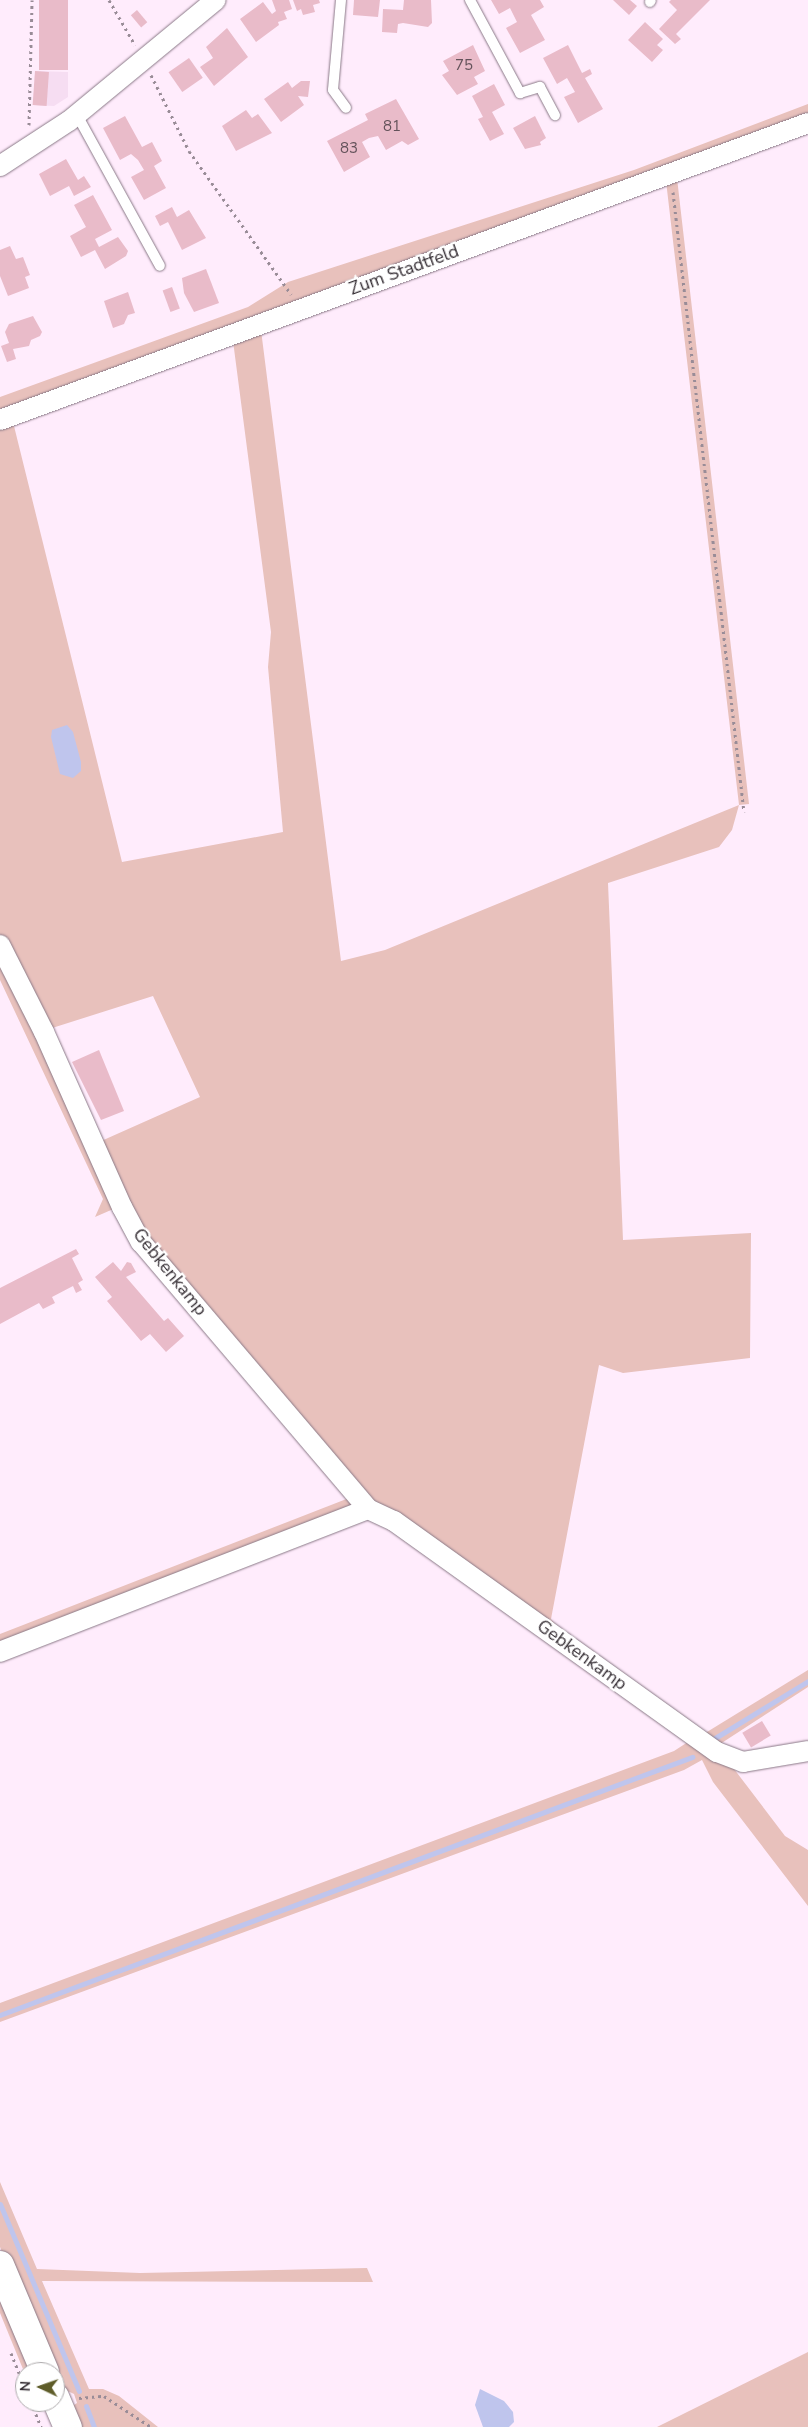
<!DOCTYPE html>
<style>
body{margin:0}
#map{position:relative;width:808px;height:2427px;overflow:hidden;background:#ffecfc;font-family:"Nunito Sans",sans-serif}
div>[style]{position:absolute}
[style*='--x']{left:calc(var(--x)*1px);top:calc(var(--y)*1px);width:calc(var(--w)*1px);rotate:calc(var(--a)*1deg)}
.built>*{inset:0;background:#f6ddf2}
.green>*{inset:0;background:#e8c1bc}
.water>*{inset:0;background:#bfc5ed}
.stream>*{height:5px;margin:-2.5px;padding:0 2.5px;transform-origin:2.5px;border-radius:2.5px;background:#bfc5ed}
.building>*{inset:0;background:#e9bbc9;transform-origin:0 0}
.path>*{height:3px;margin-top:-1.5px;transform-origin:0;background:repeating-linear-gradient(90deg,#998c97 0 2.5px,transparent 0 6.5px)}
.roads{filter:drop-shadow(0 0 1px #8a7987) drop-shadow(0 0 1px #8a7987)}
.lane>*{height:10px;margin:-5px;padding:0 5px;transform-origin:5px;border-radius:5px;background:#fff}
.street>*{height:20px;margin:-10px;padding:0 10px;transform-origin:10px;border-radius:10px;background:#fff}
.secondary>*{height:28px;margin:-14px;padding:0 14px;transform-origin:14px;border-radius:14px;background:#fff}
span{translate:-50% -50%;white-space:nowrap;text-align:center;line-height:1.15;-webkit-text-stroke:4.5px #fff;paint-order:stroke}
.number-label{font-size:15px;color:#63525a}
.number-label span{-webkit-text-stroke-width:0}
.street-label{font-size:18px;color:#362f35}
.north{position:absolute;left:15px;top:2362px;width:50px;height:50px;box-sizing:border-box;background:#fff;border:1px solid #afacae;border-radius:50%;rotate:273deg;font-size:14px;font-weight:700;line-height:20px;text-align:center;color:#362f35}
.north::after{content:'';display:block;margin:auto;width:18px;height:22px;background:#5f5d2a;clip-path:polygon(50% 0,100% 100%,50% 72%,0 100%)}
</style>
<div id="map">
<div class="built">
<div style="clip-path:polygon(35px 71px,68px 72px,68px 97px,54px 106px,34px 105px)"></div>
</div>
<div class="green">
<div style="clip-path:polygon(808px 104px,808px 117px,0 414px,0 397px,248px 307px,288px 282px,634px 170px)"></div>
<div style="clip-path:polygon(677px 178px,749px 804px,739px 805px,732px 830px,719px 847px,608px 883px,623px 1240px,751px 1233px,750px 1358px,623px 1373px,599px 1365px,551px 1619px,563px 1633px,372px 1501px,144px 1238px,99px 1142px,200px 1097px,153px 996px,49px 1029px,0 935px,0 427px,13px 422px,122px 862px,283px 832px,268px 667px,271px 632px,233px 341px,261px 330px,341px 961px,385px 950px,739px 805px,666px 181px)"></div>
<div style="clip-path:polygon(0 958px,118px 1207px,95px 1217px,103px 1199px,0 980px)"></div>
<div style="clip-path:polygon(349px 1498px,354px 1506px,0 1647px,0 1634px)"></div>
<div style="clip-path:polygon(808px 1670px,808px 1687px,717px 1746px,702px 1735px)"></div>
<div style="clip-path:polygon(691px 1740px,728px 1761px,785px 1836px,808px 1850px,808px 1906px,713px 1782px,702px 1760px,684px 1770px,0 2022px,0 2003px,674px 1751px)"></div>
<div style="clip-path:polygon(0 2182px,37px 2269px,140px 2273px,367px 2268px,373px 2282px,42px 2281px,89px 2389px,103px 2389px,119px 2396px,158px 2427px,75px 2427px,71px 2407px,77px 2403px,74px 2394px,57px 2386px,0 2247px)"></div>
<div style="clip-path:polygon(0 2289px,35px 2372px,25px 2374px,0 2313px)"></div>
<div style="clip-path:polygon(808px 2352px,808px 2427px,657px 2427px)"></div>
</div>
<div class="water">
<div style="clip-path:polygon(67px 725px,73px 732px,81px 762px,81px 771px,73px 778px,60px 774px,51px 737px,52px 730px)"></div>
<div style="clip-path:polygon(480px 2389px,504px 2401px,513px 2412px,514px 2422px,509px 2427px,483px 2427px,475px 2405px)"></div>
</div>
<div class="stream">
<div style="--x:715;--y:1738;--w:109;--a:-31.5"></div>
<div style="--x:0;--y:2015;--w:739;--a:-20.45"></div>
<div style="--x:0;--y:2204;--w:203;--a:67.1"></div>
<div style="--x:86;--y:2406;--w:22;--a:69"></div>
</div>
<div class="building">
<div style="left:39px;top:0;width:29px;height:70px"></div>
<div style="clip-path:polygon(272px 0,289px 0,292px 9px,284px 12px,287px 19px,278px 22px,279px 25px,256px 42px,240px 19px,263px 2px,272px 14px,276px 11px)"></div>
<div style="clip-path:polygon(293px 0,319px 0,320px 3px,313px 5px,315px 12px,303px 15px,301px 9px,297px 11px)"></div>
<div style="clip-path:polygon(354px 0,380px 0,378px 17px,353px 15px)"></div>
<div style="clip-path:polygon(404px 0,431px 0,432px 23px,428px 27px,403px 23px,398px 24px,397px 33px,382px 32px,383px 9px,403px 10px)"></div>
<div style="clip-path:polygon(491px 0,540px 0,544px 7px,531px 15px,545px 40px,520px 53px,506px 28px,517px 22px,510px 8px,499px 14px)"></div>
<div style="clip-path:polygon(613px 0,630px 0,637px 6px,629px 15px)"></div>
<div style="clip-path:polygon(671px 0,710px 0,676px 34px,681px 39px,675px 44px,659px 29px,677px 10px,669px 2px)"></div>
<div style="left:137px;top:10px;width:16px;height:8px;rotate:50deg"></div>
<div style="clip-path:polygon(645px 22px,663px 39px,657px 45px,663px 50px,652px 62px,628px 40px)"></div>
<div style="clip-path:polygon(227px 28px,248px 57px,214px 86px,200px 67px,213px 58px,206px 47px)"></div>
<div style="clip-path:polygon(473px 45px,485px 71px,474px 77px,478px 84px,457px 95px,442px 75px,449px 71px,443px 61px)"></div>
<div style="clip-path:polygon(568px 45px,582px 73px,590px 69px,592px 74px,585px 78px,603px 109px,578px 123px,564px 97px,575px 92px,567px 78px,557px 84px,543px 58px)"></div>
<div style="left:189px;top:58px;width:24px;height:25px;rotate:55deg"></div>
<div style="left:35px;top:71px;width:14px;height:34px;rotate:4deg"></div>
<div style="clip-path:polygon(301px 81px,310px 81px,308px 97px,298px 96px,304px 105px,281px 122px,264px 99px,288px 82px,292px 88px)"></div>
<div style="clip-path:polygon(494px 84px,505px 105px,492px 112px,504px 134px,490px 141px,478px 119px,483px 117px,472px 96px)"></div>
<div style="clip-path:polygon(396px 99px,419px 139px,408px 145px,402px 141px,386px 150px,378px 136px,369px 138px,362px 142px,370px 157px,344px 172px,327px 141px,368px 120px,365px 114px)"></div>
<div style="clip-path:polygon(246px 110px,252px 118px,258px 114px,272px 133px,236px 151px,222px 126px)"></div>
<div style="clip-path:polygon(125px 116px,142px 147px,152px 142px,162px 161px,154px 166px,166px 188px,144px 200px,131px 177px,144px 170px,138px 160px,131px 154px,120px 160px,103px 128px)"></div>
<div style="clip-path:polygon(535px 116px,546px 138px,540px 142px,541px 145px,525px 149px,513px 128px)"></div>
<div style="clip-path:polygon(66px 159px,78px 180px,84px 176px,91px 187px,74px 196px,69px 186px,50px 196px,39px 174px)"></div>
<div style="clip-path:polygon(93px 195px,112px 230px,95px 239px,99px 247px,118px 237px,128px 251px,126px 256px,105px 269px,95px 250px,81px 257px,70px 236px,86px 227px,74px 205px)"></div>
<div style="clip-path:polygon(172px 207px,177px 217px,189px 210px,206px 238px,182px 250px,168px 222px,160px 226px,155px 216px)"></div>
<div style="clip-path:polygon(10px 246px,16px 259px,23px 257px,30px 275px,25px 277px,29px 288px,8px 296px,0 276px,0 250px)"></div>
<div style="clip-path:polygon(206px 269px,219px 303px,194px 312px,184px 293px,182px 278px)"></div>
<div style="left:172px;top:287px;width:23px;height:10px;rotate:70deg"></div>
<div style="clip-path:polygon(128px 292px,135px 313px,128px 315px,124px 324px,113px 328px,104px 301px)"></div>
<div style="clip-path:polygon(33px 316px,42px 332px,40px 336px,31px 340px,29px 346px,13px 349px,16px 359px,7px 362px,1px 346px,9px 343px,5px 332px,9px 324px)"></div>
<div style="clip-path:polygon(99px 1050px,124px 1111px,101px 1120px,72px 1062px)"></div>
<div style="clip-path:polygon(76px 1249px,79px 1254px,72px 1258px,83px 1280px,78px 1283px,82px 1290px,76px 1293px,73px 1286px,52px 1297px,55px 1303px,43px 1309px,39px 1303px,0 1324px,0 1288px)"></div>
<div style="clip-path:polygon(113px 1262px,121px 1271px,127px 1262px,131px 1263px,136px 1272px,126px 1277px,164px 1321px,168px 1318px,184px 1336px,166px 1352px,150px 1334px,141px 1341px,107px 1301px,112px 1297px,95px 1277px)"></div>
<div style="left:762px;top:1721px;width:17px;height:23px;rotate:59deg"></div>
</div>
<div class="path">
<div style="--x:109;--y:0;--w:52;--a:60"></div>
<div style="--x:151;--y:75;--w:85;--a:63.4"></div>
<div style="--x:189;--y:151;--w:176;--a:54.5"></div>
<div style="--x:29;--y:125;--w:125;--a:-88.6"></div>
<div style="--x:673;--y:192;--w:624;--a:83.47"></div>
<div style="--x:11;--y:2353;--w:38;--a:68"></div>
<div style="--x:79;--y:2398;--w:25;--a:-5"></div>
<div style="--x:104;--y:2396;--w:56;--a:33.4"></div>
<div style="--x:31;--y:2402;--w:27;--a:68"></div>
</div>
<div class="roads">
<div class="lane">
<div style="--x:341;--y:0;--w:90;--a:95.1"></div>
<div style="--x:333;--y:90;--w:22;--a:54"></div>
<div style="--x:470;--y:0;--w:106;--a:61.7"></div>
<div style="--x:520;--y:93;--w:21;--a:-17"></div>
<div style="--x:540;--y:87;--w:32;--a:62"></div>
<div style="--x:650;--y:2;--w:2;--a:-63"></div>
<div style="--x:77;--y:115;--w:172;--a:61.2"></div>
</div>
<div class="street">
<div style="--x:0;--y:166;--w:82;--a:-33.1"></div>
<div style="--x:69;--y:121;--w:190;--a:-39.5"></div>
<div style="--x:0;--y:420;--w:861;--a:-20.18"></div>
<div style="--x:0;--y:945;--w:97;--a:63.2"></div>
<div style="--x:44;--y:1032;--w:192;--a:66"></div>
<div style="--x:122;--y:1207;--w:40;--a:62"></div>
<div style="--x:141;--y:1242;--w:350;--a:49.6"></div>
<div style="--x:368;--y:1509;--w:395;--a:158.8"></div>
<div style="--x:368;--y:1509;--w:29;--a:25"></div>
<div style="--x:394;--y:1521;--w:397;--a:35.6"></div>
<div style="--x:717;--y:1752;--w:28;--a:21"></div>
<div style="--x:743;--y:1762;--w:66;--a:-9.6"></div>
</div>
<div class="secondary">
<div style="--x:0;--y:2265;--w:116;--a:67.2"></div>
<div style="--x:55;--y:2397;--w:33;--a:67"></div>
</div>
</div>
<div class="number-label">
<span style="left:464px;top:66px">75</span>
<span style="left:392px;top:127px">81</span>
<span style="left:349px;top:149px">83</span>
</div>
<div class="street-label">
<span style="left:404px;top:270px;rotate:-20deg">Zum Stadtfeld</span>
<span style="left:170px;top:1272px;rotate:51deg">Gebkenkamp</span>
<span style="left:582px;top:1655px;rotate:36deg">Gebkenkamp</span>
</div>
<div class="north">N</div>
</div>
